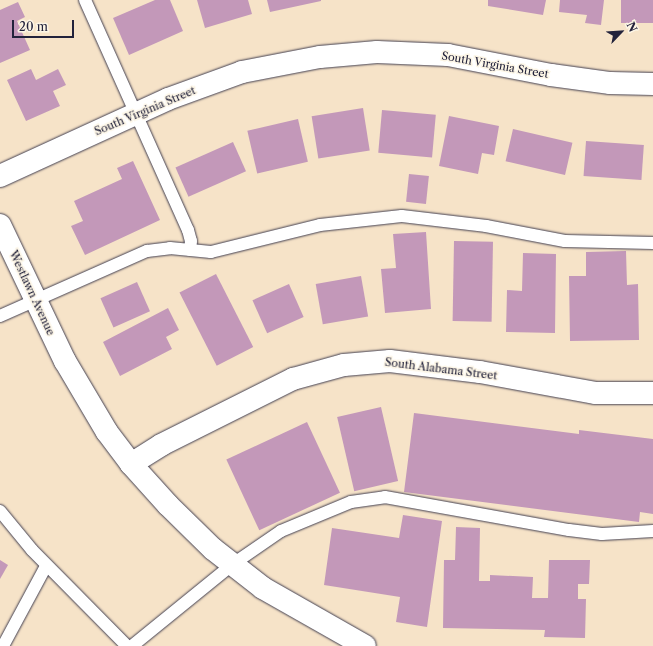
<!DOCTYPE html>
<style>
body{margin:0}
#map{position:relative;width:653px;height:646px;overflow:hidden;background:#f6e3c8;font-family:"Libre Caslon Text",serif}
div>[style]{position:absolute}
[style*='--x']{left:calc(var(--x)*1px);top:calc(var(--y)*1px);width:calc(var(--w)*1px);rotate:calc(var(--a)*1deg)}
.building>*{inset:0;background:#c398b9;transform-origin:0 0}
.roads{filter:drop-shadow(0 0 1px #423f50) drop-shadow(0 0 1px #423f50)}
.service>*{height:12px;margin:-6px;padding:0 6px;transform-origin:6px;border-radius:6px;background:#fff}
.minor>*{height:22px;margin:-11px;padding:0 11px;transform-origin:11px;border-radius:11px;background:#fff}
.tertiary>*{height:22px;margin:-11px;padding:0 11px;transform-origin:11px;border-radius:11px;background:#fff}
span{translate:-50% -50%;white-space:nowrap;text-align:center;line-height:1.15;-webkit-text-stroke:3px #fcf5e5;paint-order:stroke}
.street-label{font-size:11px;color:#22223b}
.north{position:absolute;left:601px;top:12px;width:40px;height:40px;-webkit-text-stroke:3px #fcf5e5;paint-order:stroke;rotate:65deg;font-size:11px;font-weight:700;line-height:16px;text-align:center;color:#22223b}
.north::after{content:'';display:block;margin:auto;width:14px;height:18px;background:#22223b;clip-path:polygon(50% 0,100% 100%,50% 72%,0 100%)}
.scale{position:absolute;left:12px;top:20px;width:62px;height:18px;box-sizing:border-box;border:2px solid #22223b;border-top:0;padding-left:5px;font-size:12px;line-height:14px;white-space:nowrap;color:#22223b;-webkit-text-stroke:3px #fcf5e5;paint-order:stroke}
</style>
<div id="map">
<div class="building">
<div style="clip-path:polygon(155px 0,170px 0,183px 31px,129px 55px,113px 18px)"></div>
<div style="clip-path:polygon(197px 0,248px 0,252px 14px,205px 28px)"></div>
<div style="clip-path:polygon(267px 0,321px 0,321px 1px,270px 12px)"></div>
<div style="clip-path:polygon(488px 0,546px 0,543px 15px,488px 6px)"></div>
<div style="clip-path:polygon(560px 0,604px 0,601px 25px,585px 23px,587px 15px,559px 12px)"></div>
<div style="left:621px;top:0;width:32px;height:23px"></div>
<div style="clip-path:polygon(18px 2px,25px 17px,17px 21px,30px 50px,0 63px,0 10px)"></div>
<div style="clip-path:polygon(31px 69px,36px 80px,58px 69px,66px 85px,53px 91px,60px 106px,26px 121px,7px 80px)"></div>
<div style="left:363px;top:108px;width:43px;height:52px;rotate:81deg"></div>
<div style="left:382px;top:110px;width:54px;height:43px;rotate:5deg"></div>
<div style="clip-path:polygon(449px 116px,499px 126px,494px 155px,482px 153px,478px 174px,439px 166px)"></div>
<div style="left:298px;top:119px;width:44px;height:52px;rotate:77deg"></div>
<div style="left:513px;top:129px;width:61px;height:33px;rotate:13deg"></div>
<div style="left:586px;top:141px;width:58px;height:35px;rotate:4deg"></div>
<div style="left:233px;top:142px;width:32px;height:63px;rotate:66deg"></div>
<div style="clip-path:polygon(133px 161px,160px 220px,85px 255px,71px 226px,83px 221px,74px 201px,122px 179px,117px 168px)"></div>
<div style="left:409px;top:174px;width:20px;height:28px;rotate:6deg"></div>
<div style="clip-path:polygon(426px 232px,431px 309px,385px 313px,381px 269px,396px 268px,393px 234px)"></div>
<div style="left:454px;top:241px;width:39px;height:80px;rotate:1deg"></div>
<div style="clip-path:polygon(626px 251px,627px 285px,638px 284px,639px 340px,570px 341px,569px 276px,586px 276px,586px 252px)"></div>
<div style="clip-path:polygon(523px 253px,556px 254px,555px 333px,506px 332px,507px 290px,522px 291px)"></div>
<div style="left:216px;top:274px;width:82px;height:41px;rotate:63deg"></div>
<div style="left:361px;top:276px;width:41px;height:46px;rotate:80deg"></div>
<div style="left:137px;top:282px;width:32px;height:40px;rotate:66deg"></div>
<div style="left:289px;top:284px;width:36px;height:40px;rotate:66deg"></div>
<div style="clip-path:polygon(168px 308px,179px 330px,166px 337px,172px 349px,120px 376px,103px 342px)"></div>
<div style="left:381px;top:407px;width:76px;height:45px;rotate:77deg"></div>
<div style="clip-path:polygon(414px 413px,579px 434px,579px 430px,653px 439px,653px 514px,640px 512px,639px 522px,404px 492px)"></div>
<div style="left:307px;top:422px;width:78px;height:89px;rotate:65deg"></div>
<div style="clip-path:polygon(403px 515px,442px 521px,427px 627px,396px 622px,400px 597px,324px 585px,332px 528px,399px 538px)"></div>
<div style="clip-path:polygon(456px 527px,480px 528px,479px 581px,490px 581px,490px 575px,533px 577px,532px 598px,548px 598px,549px 560px,590px 560px,589px 584px,578px 584px,578px 599px,586px 599px,585px 638px,544px 637px,545px 630px,443px 628px,444px 560px,455px 560px)"></div>
<div style="clip-path:polygon(0 560px,8px 565px,0 579px)"></div>
</div>
<div class="roads">
<div class="service">
<div style="--x:85;--y:0;--w:252;--a:65.9"></div>
<div style="--x:188;--y:230;--w:11;--a:75"></div>
<div style="--x:191;--y:241;--w:9;--a:96"></div>
<div style="--x:0;--y:316;--w:161;--a:-23.9"></div>
<div style="--x:147;--y:251;--w:23;--a:-7"></div>
<div style="--x:170;--y:248;--w:41;--a:5.6"></div>
<div style="--x:211;--y:252;--w:112;--a:-13.9"></div>
<div style="--x:320;--y:225;--w:82;--a:-6.3"></div>
<div style="--x:402;--y:216;--w:85;--a:6.8"></div>
<div style="--x:486;--y:226;--w:80;--a:10.8"></div>
<div style="--x:565;--y:241;--w:88;--a:1.3"></div>
<div style="--x:0;--y:511;--w:50;--a:50.6"></div>
<div style="--x:32;--y:550;--w:135;--a:45.3"></div>
<div style="--x:3;--y:646;--w:91;--a:-61.7"></div>
<div style="--x:132;--y:646;--w:130;--a:-39.1"></div>
<div style="--x:233;--y:564;--w:58;--a:-34.5"></div>
<div style="--x:281;--y:531;--w:76;--a:-22.5"></div>
<div style="--x:351;--y:502;--w:34;--a:-8"></div>
<div style="--x:385;--y:497;--w:187;--a:10.2"></div>
<div style="--x:569;--y:530;--w:33;--a:7"></div>
<div style="--x:602;--y:534;--w:51;--a:-3.4"></div>
</div>
<div class="minor">
<div style="--x:0;--y:176;--w:185;--a:-24.6"></div>
<div style="--x:168;--y:99;--w:79;--a:-20"></div>
<div style="--x:242;--y:72;--w:79;--a:-10.9"></div>
<div style="--x:320;--y:57;--w:57;--a:-5"></div>
<div style="--x:377;--y:52;--w:71;--a:2.4"></div>
<div style="--x:448;--y:55;--w:105;--a:11"></div>
<div style="--x:551;--y:75;--w:60;--a:7.7"></div>
<div style="--x:610;--y:83;--w:43;--a:1.3"></div>
<div style="--x:131;--y:464;--w:36;--a:-32"></div>
<div style="--x:161;--y:445;--w:148;--a:-26.6"></div>
<div style="--x:293;--y:379;--w:53;--a:-15.4"></div>
<div style="--x:344;--y:365;--w:46;--a:-5"></div>
<div style="--x:390;--y:361;--w:91;--a:7"></div>
<div style="--x:480;--y:372;--w:118;--a:10.3"></div>
<div style="--x:596;--y:393;--w:57;--a:0"></div>
</div>
<div class="tertiary">
<div style="--x:0;--y:225;--w:151;--a:64.5"></div>
<div style="--x:65;--y:361;--w:82;--a:59.4"></div>
<div style="--x:107;--y:432;--w:40;--a:53"></div>
<div style="--x:131;--y:464;--w:55;--a:47.9"></div>
<div style="--x:168;--y:505;--w:63;--a:44.4"></div>
<div style="--x:213;--y:549;--w:63;--a:38"></div>
<div style="--x:263;--y:588;--w:117;--a:29.6"></div>
</div>
</div>
<div class="street-label">
<span style="left:495px;top:65px;rotate:10deg">South Virginia Street</span>
<span style="left:145px;top:111px;rotate:-23deg">South Virginia Street</span>
<span style="left:32px;top:293px;rotate:65deg">Westlawn Avenue</span>
<span style="left:441px;top:369px;rotate:7deg">South Alabama Street</span>
</div>
<div class="north">N</div>
<div class="scale">20 m</div>
</div>
